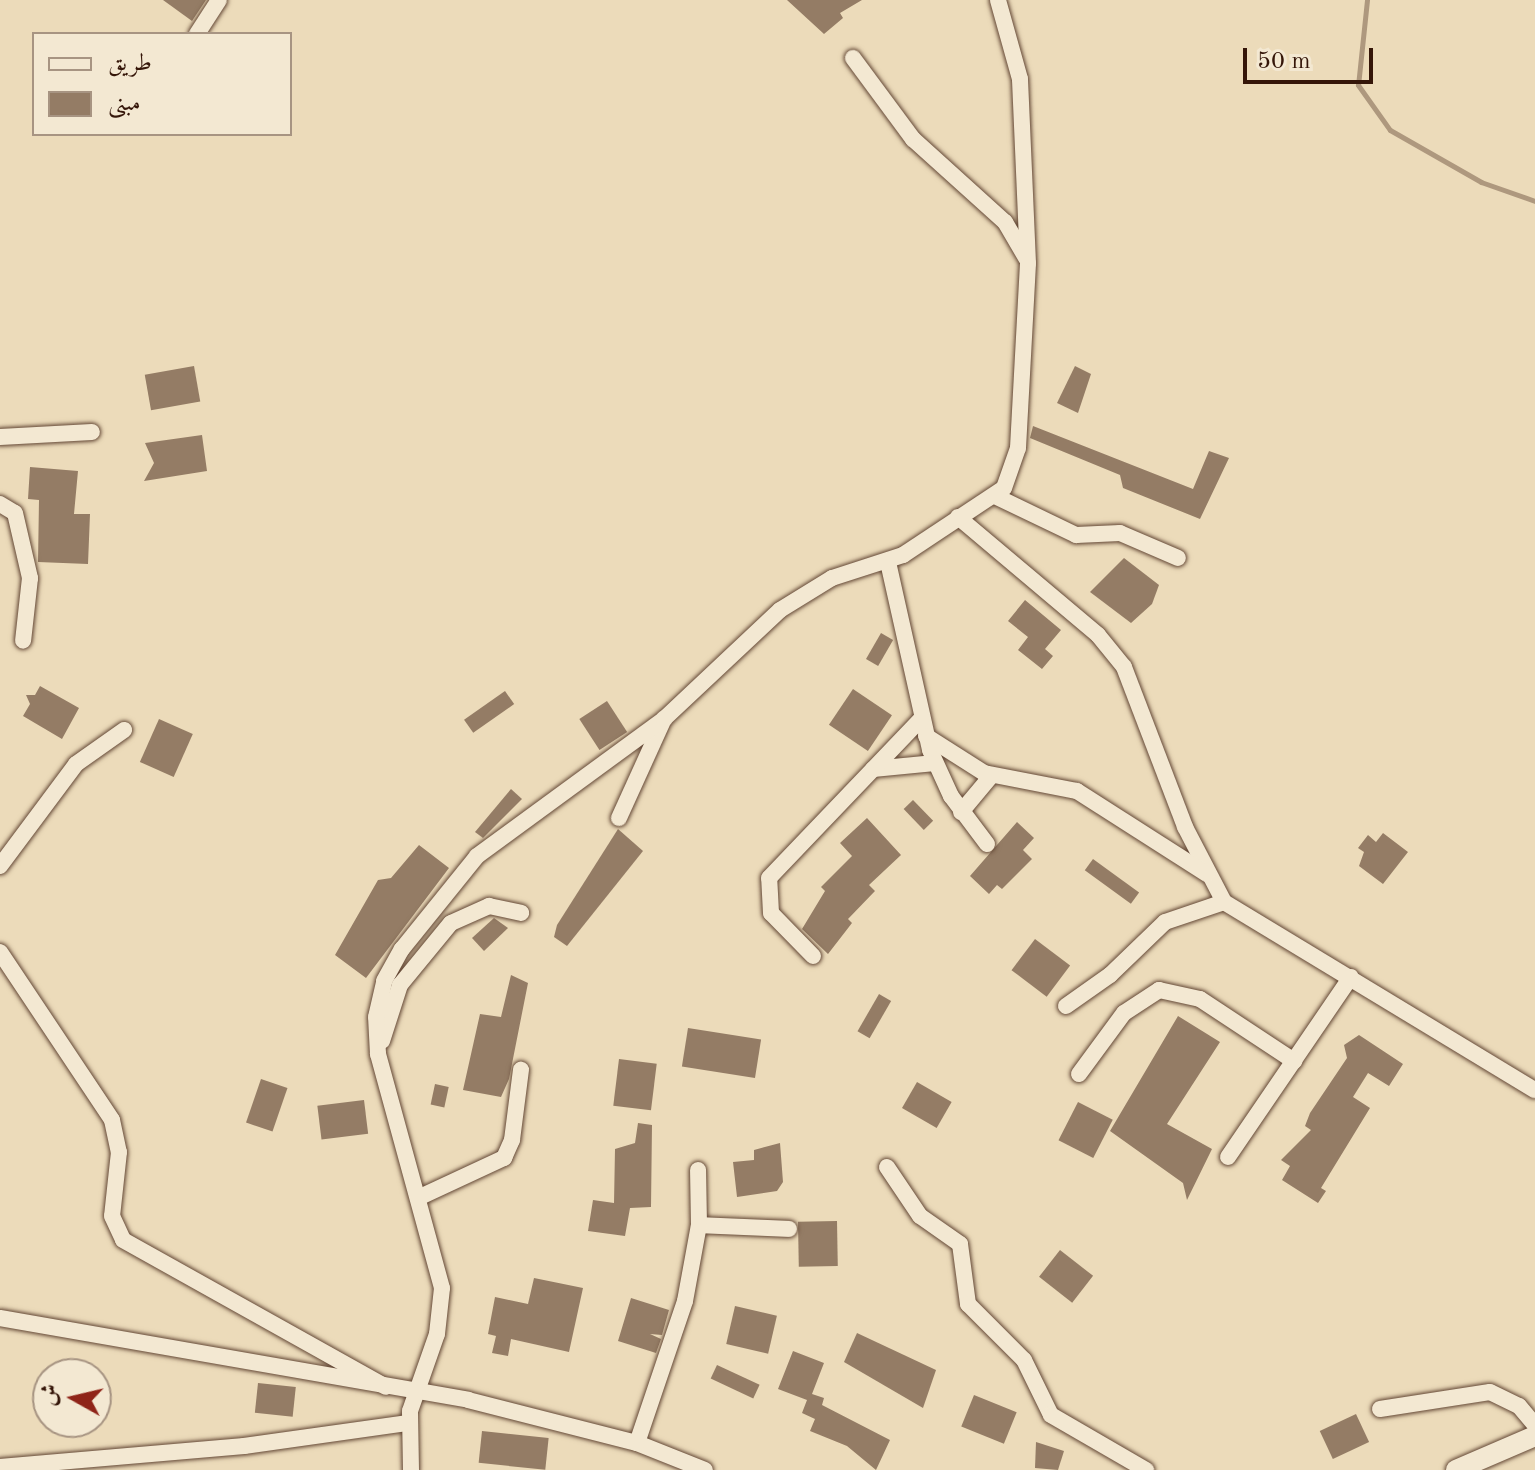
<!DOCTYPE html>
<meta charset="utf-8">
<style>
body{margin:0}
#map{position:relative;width:1535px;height:1470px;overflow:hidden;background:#ecdbba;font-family:"Old Standard TT",Amiri,serif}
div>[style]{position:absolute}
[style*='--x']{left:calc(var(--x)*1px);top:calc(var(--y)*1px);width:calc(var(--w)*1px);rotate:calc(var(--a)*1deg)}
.stream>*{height:5px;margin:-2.5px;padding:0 2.5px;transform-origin:2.5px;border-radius:2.5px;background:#ae987e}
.building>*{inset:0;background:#947c65;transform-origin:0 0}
.roads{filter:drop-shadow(0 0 2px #634735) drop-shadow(0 0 2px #634735)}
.minor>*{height:16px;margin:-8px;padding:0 8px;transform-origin:8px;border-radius:8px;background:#f3e8d2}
.tertiary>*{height:20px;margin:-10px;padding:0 10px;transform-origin:10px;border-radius:10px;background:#f3e8d2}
span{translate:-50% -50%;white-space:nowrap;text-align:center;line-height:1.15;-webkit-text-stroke:6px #f3e8d2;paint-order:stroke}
.legend{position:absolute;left:32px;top:32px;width:260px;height:104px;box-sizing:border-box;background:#f3e8d2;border:2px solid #a79482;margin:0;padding:10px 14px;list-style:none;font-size:24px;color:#351609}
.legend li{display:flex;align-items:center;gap:16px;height:40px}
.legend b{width:40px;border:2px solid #a79482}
.north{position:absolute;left:32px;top:1358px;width:80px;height:80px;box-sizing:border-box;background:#f3e8d2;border:2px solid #a79482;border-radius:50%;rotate:278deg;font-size:22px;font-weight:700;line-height:32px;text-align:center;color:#351609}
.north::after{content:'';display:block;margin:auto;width:28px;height:36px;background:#8f2418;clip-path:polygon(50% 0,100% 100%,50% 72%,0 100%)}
.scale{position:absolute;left:1243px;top:48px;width:130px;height:36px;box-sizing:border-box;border:4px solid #351609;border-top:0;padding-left:10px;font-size:24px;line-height:28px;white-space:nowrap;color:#351609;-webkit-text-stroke:6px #f3e8d2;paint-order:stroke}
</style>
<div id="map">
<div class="stream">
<div style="--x:1367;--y:0;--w:85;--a:96"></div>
<div style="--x:1358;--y:85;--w:55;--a:54.6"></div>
<div style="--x:1390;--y:130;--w:105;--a:29.7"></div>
<div style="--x:1481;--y:182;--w:57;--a:19.4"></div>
</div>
<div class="building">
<div style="clip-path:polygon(163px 0,206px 0,192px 21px)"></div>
<div style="clip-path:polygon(787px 0,862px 0,840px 13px,843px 18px,824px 34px)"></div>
<div style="left:194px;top:366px;width:36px;height:50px;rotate:80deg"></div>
<div style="clip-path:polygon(1075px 366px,1091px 374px,1078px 413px,1057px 403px)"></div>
<div style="clip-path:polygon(1033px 426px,1193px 489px,1209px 451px,1229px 458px,1200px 519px,1123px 488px,1120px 475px,1030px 438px)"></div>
<div style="clip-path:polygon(202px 435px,207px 471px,144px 481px,154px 463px,145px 443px)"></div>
<div style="clip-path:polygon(30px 467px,78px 471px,74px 514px,90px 514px,88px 564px,38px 562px,39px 500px,28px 499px)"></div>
<div style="clip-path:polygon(1124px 558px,1159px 585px,1152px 604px,1131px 623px,1090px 592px)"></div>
<div style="clip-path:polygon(1025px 600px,1061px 630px,1045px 649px,1053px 656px,1042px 669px,1018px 650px,1028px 637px,1008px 621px)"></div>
<div style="left:881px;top:633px;width:14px;height:30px;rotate:30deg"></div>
<div style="clip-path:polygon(40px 686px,79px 708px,62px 739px,23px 716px,30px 704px,26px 695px,35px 695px)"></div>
<div style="left:853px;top:689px;width:47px;height:43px;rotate:34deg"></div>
<div style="left:505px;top:691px;width:16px;height:50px;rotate:55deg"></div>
<div style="left:607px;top:701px;width:37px;height:33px;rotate:57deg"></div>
<div style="left:159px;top:719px;width:37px;height:47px;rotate:24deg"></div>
<div style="clip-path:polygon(511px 789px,522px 799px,483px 838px,475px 832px)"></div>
<div style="left:913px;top:800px;width:29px;height:13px;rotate:46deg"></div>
<div style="clip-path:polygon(867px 818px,901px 855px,869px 885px,875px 891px,848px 919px,852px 923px,828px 954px,802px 929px,825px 891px,821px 887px,852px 856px,840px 843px)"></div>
<div style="clip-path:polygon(1017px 822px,1034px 838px,1023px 850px,1032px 859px,1002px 889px,997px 885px,989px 894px,970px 876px)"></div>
<div style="clip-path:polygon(618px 829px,643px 851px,567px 946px,554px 937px,557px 925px)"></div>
<div style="clip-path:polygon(1383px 833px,1408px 852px,1383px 884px,1359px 866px,1364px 852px,1358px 848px,1368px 835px,1376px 842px)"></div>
<div style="clip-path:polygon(419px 845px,449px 868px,366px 978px,335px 955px,378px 880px,391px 878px)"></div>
<div style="left:1093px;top:859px;width:57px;height:14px;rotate:36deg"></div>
<div style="clip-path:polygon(494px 918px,508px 928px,484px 951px,472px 938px)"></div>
<div style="left:1035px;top:939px;width:44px;height:39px;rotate:37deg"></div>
<div style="clip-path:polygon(511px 975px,528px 983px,509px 1079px,501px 1097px,463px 1090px,480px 1014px,501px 1017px)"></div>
<div style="left:879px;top:994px;width:14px;height:43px;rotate:30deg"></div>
<div style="clip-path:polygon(1178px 1016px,1220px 1042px,1167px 1124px,1212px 1149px,1187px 1200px,1183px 1183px,1110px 1131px)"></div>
<div style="left:688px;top:1028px;width:74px;height:39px;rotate:9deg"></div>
<div style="clip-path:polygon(1359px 1035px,1403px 1064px,1389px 1086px,1368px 1073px,1353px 1097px,1370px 1108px,1321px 1188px,1326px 1191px,1318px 1203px,1282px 1180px,1290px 1166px,1281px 1160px,1311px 1130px,1305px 1126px,1310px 1113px,1347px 1058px,1344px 1045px)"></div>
<div style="left:619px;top:1059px;width:38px;height:47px;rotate:7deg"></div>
<div style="left:261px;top:1079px;width:28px;height:46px;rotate:19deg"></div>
<div style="left:917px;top:1082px;width:40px;height:30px;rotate:30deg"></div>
<div style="left:435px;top:1084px;width:14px;height:21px;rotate:12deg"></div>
<div style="left:364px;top:1100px;width:34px;height:47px;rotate:83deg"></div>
<div style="left:1078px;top:1102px;width:39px;height:43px;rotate:27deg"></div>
<div style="clip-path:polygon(638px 1123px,652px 1125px,651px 1207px,630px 1208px,625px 1236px,588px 1231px,593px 1200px,614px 1203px,615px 1149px,635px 1143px)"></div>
<div style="clip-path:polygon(780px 1143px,783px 1182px,777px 1191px,737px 1197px,733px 1162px,754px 1160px,754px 1150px)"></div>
<div style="left:837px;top:1221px;width:45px;height:39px;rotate:89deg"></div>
<div style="left:1060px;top:1250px;width:42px;height:34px;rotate:38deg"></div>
<div style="clip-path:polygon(534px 1278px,583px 1288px,569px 1352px,511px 1339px,508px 1356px,492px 1353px,496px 1336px,488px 1334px,495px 1297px,528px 1304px)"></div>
<div style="clip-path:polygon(631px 1298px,669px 1310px,662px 1335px,650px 1334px,661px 1339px,656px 1353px,618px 1341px)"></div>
<div style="left:735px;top:1306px;width:43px;height:39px;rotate:13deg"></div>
<div style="clip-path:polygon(857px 1333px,936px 1370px,923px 1408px,844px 1362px)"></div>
<div style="clip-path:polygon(793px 1351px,824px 1363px,812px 1394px,824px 1398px,822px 1405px,890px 1440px,876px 1470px,847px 1446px,810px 1431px,815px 1419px,802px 1413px,807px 1400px,778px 1389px)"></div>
<div style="left:717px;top:1365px;width:47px;height:15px;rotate:25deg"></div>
<div style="left:258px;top:1383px;width:38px;height:30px;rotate:6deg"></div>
<div style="left:974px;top:1395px;width:46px;height:34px;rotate:22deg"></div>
<div style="left:1356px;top:1414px;width:31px;height:40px;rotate:65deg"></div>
<div style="left:482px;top:1431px;width:67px;height:32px;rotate:6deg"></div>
<div style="clip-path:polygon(1036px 1442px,1064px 1451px,1058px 1470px,1035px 1468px)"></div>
</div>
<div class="roads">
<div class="minor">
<div style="--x:197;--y:34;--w:40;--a:-57.1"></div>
<div style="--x:853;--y:58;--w:101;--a:53.5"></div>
<div style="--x:913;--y:139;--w:124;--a:42.1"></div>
<div style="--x:1005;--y:222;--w:42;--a:59.7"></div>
<div style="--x:0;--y:437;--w:92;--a:-3.1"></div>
<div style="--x:997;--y:497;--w:88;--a:25.7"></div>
<div style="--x:1076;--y:535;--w:44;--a:-2.6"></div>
<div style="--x:1120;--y:533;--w:63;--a:23.3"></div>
<div style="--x:0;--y:504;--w:17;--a:31"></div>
<div style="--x:15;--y:513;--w:67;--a:77"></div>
<div style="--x:30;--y:578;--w:63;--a:96.3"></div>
<div style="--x:958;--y:517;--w:183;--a:40.1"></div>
<div style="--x:1098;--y:635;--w:41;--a:50.9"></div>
<div style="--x:1124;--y:667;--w:171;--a:69.1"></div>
<div style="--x:1185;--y:827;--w:85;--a:62.5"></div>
<div style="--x:1224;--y:902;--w:363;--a:31.2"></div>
<div style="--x:888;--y:562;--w:193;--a:77.4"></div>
<div style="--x:930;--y:750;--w:51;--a:65.5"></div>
<div style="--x:951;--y:796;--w:60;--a:53.1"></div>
<div style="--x:926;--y:736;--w:69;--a:32.5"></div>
<div style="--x:984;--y:773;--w:95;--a:11"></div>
<div style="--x:1077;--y:791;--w:154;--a:32.6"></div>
<div style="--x:873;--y:769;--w:62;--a:-5.5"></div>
<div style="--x:961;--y:812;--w:48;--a:-50"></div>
<div style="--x:619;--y:818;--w:109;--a:-65.6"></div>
<div style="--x:0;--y:866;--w:127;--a:-53.3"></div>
<div style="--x:76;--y:764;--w:59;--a:-35.3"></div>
<div style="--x:0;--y:952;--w:202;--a:56.3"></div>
<div style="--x:112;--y:1120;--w:33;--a:78"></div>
<div style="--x:119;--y:1152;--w:64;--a:96.2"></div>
<div style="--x:112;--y:1216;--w:26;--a:65"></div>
<div style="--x:123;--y:1240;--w:301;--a:29.2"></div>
<div style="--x:813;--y:956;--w:60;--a:-134.3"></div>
<div style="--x:771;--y:913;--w:35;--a:-93"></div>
<div style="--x:769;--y:878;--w:221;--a:-46.3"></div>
<div style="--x:1066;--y:1006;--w:54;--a:-35.2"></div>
<div style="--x:1110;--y:975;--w:76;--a:-43.9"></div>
<div style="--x:1165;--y:922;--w:62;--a:-18.7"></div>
<div style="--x:382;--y:1041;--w:59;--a:-72.2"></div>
<div style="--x:400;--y:985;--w:80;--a:-50.6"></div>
<div style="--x:451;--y:923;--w:42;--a:-24.1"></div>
<div style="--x:489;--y:906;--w:33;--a:12"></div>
<div style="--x:1079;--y:1074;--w:76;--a:-53.6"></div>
<div style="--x:1124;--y:1013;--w:42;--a:-33.3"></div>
<div style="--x:1159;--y:990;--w:42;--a:12.4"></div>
<div style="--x:1200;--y:999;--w:113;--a:33.4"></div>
<div style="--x:1228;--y:1157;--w:218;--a:-55.7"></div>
<div style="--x:887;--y:1167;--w:59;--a:56"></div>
<div style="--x:920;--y:1216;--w:49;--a:35"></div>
<div style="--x:960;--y:1244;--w:61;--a:82.4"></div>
<div style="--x:968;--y:1304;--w:79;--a:45"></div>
<div style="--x:1024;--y:1360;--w:61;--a:63.9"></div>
<div style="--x:1051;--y:1415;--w:110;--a:30.1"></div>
<div style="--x:420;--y:1197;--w:93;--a:-24.9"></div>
<div style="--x:504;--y:1158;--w:20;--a:-66"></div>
<div style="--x:512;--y:1140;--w:71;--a:-82.7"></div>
<div style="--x:699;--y:1225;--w:90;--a:2.5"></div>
<div style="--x:0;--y:1318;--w:475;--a:9.9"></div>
<div style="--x:468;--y:1400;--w:174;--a:14.3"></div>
<div style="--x:637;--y:1443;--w:73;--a:21.7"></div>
<div style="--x:1380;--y:1409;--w:111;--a:-8.8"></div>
<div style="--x:1490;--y:1392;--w:32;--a:26"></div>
<div style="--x:1519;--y:1406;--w:25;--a:50"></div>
<div style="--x:637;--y:1443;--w:150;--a:-71.3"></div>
<div style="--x:685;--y:1301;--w:77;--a:-79.6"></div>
<div style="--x:699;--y:1225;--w:55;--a:-91"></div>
<div style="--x:0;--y:1467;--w:245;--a:-4.9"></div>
<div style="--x:244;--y:1446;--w:166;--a:-8"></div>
<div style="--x:411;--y:1470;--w:59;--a:-91"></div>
<div style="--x:410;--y:1411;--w:82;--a:-70.7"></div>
<div style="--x:437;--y:1334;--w:46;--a:-83.8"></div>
<div style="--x:442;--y:1288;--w:243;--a:-105.3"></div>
<div style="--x:378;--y:1054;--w:37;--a:-93"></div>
<div style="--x:376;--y:1017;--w:37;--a:-77"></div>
<div style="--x:384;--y:981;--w:37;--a:-61"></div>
<div style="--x:402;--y:949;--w:119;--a:-51.1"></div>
<div style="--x:477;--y:856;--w:232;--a:-36.2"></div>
<div style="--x:664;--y:719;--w:159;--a:-43.2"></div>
<div style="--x:780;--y:610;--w:61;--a:-31.6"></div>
<div style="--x:832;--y:578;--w:75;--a:-17.9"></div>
<div style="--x:903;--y:555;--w:121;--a:-33.6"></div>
<div style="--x:1004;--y:488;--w:42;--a:-70.7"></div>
<div style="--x:1018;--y:448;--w:185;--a:-86.9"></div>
<div style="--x:1028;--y:263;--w:184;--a:-92.5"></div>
<div style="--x:1020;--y:79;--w:82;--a:-105.6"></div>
</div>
<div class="tertiary">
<div style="--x:1456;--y:1470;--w:86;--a:-23.3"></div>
</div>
</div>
<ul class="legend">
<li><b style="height:10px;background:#f3e8d2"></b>طريق</li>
<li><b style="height:22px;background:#947c65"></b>مبنى</li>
</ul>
<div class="north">ش</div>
<div class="scale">50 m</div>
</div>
